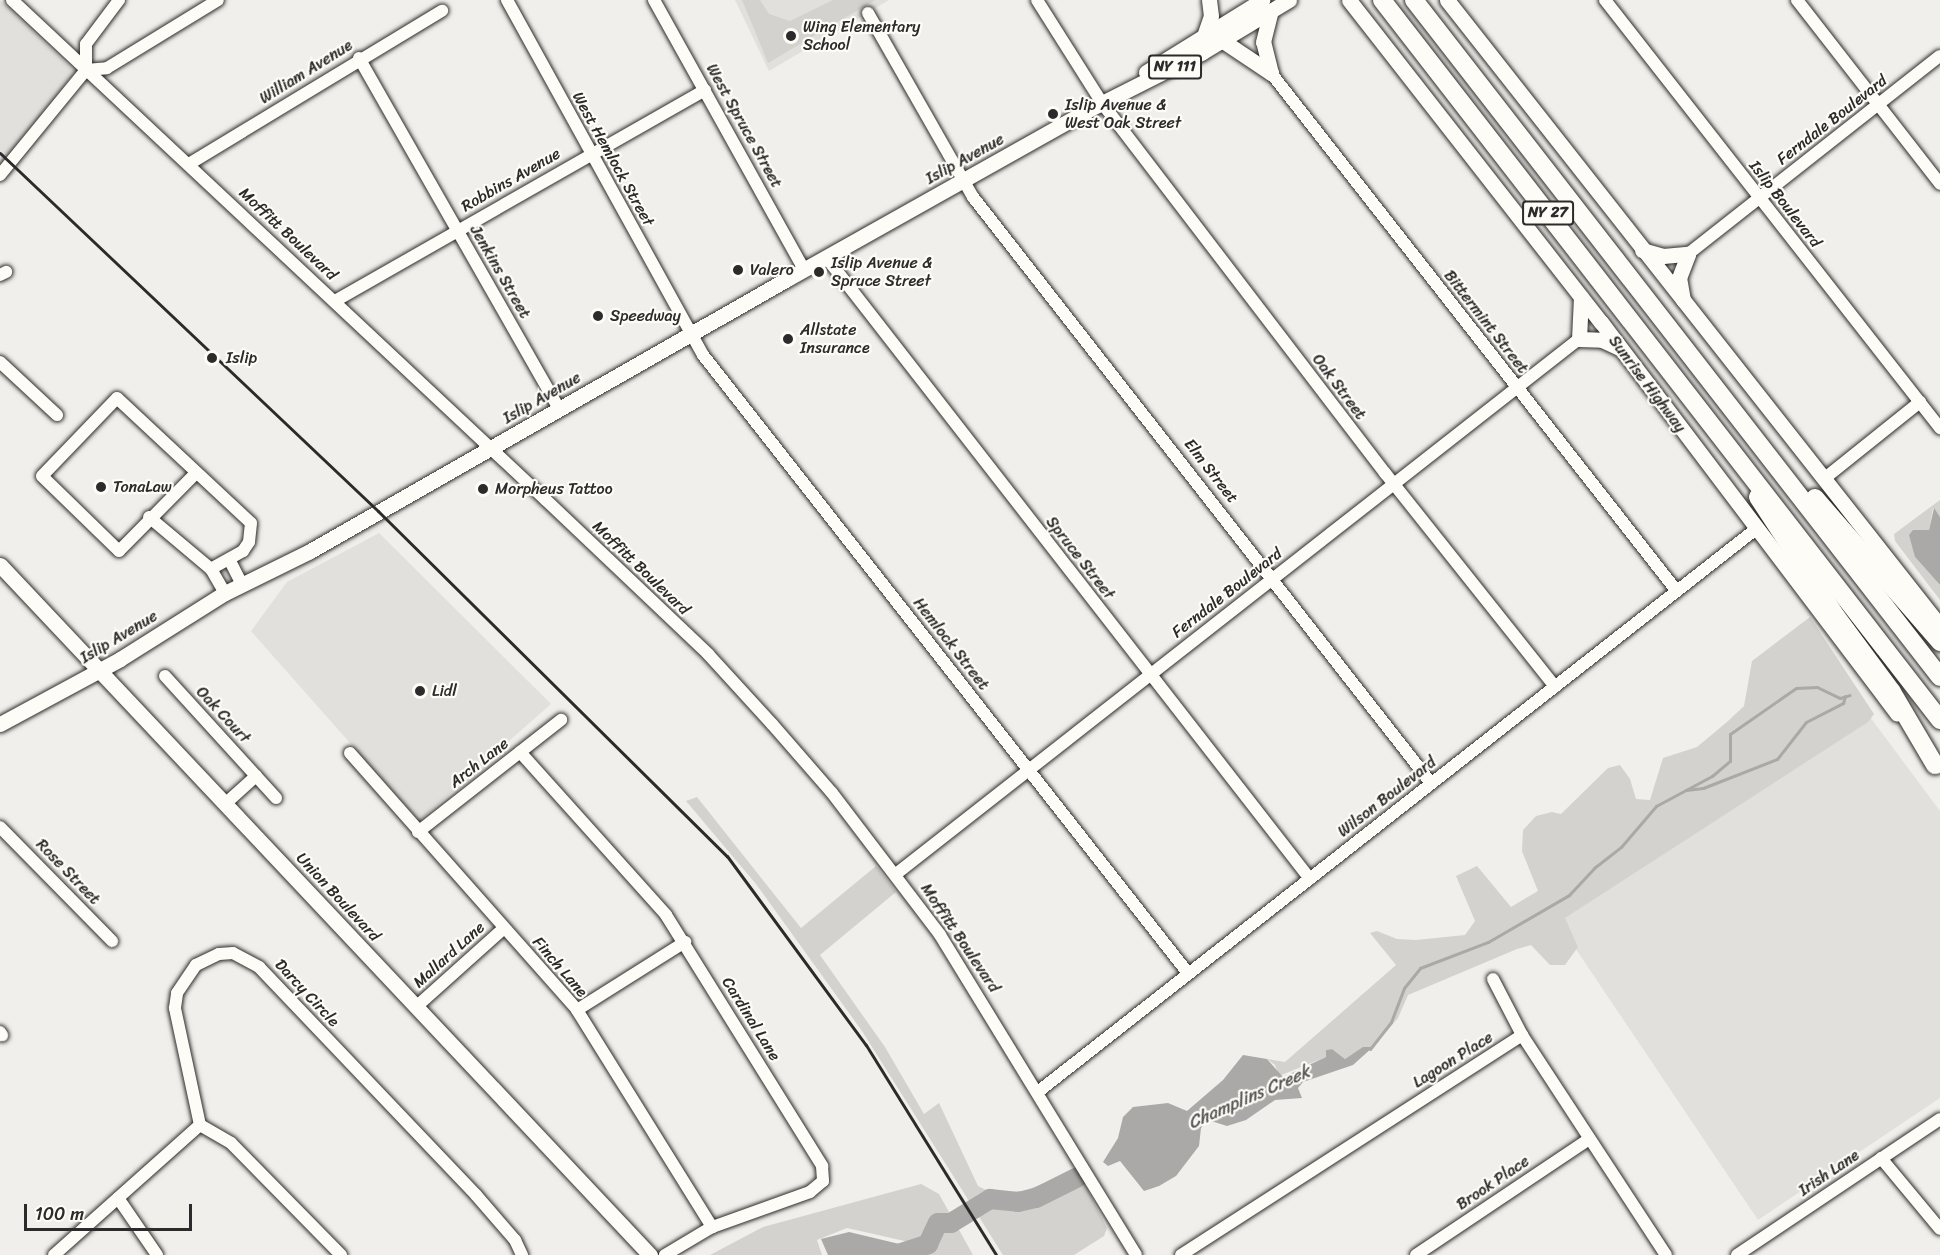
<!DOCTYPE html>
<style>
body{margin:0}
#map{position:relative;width:1940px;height:1255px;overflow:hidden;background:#f0efeb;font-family:Sriracha,sans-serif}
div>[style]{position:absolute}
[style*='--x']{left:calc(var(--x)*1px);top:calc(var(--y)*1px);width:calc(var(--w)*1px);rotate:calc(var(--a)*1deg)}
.built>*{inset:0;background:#e1e0dc}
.green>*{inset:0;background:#d3d2cf}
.water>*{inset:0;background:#aaa9a7}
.stream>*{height:3px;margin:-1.5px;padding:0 1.5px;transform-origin:1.5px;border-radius:1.5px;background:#aaa9a7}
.river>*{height:20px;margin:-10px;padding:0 10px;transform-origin:10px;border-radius:10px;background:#aaa9a7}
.roads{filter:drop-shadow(0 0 2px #2b2b2b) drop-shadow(0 0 2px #2b2b2b)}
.minor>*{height:12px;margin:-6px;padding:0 6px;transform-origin:6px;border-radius:6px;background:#fdfcf7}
.major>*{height:15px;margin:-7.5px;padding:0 7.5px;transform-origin:7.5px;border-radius:7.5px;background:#fdfcf7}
.highway>*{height:18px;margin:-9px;padding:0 9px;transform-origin:9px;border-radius:9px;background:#fdfcf7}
.rail>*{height:3px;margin:-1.5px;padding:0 1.5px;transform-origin:1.5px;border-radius:1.5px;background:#2b2b2b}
.dots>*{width:16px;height:16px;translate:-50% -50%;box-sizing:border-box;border:3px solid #fdfcf7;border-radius:50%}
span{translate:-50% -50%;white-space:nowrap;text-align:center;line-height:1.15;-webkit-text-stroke:4.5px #fdfcf7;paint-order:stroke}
.shield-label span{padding:2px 4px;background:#fdfcf7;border:2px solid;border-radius:4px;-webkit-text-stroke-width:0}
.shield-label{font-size:15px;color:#2b2b2b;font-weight:700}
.poi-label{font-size:16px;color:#2b2b2b}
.left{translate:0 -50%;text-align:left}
.street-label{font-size:16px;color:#2b2b2b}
.water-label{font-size:18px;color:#575756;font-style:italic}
.scale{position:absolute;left:24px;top:1204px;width:168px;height:27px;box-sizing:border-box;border:3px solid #2b2b2b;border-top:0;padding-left:8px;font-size:18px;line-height:21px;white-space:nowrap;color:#2b2b2b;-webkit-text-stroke:4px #fdfcf7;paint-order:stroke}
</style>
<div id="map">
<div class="built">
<div style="clip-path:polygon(0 0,75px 72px,0 166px)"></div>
<div style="clip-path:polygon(735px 0,889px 0,769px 71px)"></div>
<div style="clip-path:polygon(379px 533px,551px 704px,419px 821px,251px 631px,287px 582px)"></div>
<div style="clip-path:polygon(1870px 717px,1940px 811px,1940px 1098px,1758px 1220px,1553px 915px)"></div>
</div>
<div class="green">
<div style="clip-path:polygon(742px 0,760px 0,769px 14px,790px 21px,833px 0,875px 0,768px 63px)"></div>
<div style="clip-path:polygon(1940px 500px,1940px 517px,1933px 508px,1929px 530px,1913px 530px,1915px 557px,1940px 585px,1940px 600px,1895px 541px,1894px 534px)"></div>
<div style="clip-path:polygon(1810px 617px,1874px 714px,1868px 722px,1565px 918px,1578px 947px,1565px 965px,1550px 965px,1531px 945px,1517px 949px,1408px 995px,1398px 1018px,1373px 1047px,1363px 1048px,1345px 1059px,1332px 1049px,1326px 1050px,1326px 1057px,1279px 1076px,1275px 1065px,1267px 1059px,1285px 1062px,1396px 965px,1370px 933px,1377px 931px,1397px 939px,1416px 940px,1465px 935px,1475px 921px,1456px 876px,1477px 866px,1511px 907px,1538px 891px,1522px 851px,1523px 830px,1536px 816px,1552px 812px,1561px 814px,1608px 768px,1620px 765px,1630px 779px,1636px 799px,1650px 800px,1663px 758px,1697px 747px,1727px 722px,1744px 706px,1752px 661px)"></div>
<div style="clip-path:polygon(697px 797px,801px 928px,876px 866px,896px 892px,820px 955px,885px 1047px,924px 1114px,939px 1103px,978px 1186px,990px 1192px,1023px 1191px,1078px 1171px,1107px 1228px,1104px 1236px,1074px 1255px,1003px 1255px,862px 1031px,756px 884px,686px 801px)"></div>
<div style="clip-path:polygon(921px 1184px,939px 1194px,973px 1255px,910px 1255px,913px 1253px,909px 1242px,847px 1228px,817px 1240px,822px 1255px,710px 1255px,763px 1227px)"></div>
</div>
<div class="water">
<div style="clip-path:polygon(1934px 508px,1940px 517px,1940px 585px,1915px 557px,1909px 535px,1913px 530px,1929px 530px)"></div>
<div style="clip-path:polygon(1363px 1047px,1373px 1047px,1353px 1065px,1303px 1082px,1298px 1088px,1302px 1098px,1275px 1100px,1246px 1120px,1227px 1126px,1208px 1120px,1201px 1128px,1199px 1146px,1176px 1176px,1159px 1186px,1144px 1191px,1120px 1161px,1108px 1166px,1103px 1162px,1118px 1138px,1123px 1117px,1133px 1107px,1168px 1103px,1187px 1111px,1223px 1080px,1243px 1055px,1267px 1059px,1283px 1077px,1326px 1057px,1326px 1050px,1332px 1049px,1345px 1059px)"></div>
<div style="clip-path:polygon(849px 1232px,912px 1247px,898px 1255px,828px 1255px,821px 1239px)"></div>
</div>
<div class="stream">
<div style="--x:1686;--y:790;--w:17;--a:-7"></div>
<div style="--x:1703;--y:788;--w:79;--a:-21.4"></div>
<div style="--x:1777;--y:759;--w:47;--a:-51.9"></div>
<div style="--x:1806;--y:722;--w:42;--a:-27.2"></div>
<div style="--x:1843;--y:703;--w:7;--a:-74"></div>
<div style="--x:1370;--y:1049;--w:34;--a:-52"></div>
<div style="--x:1391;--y:1022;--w:36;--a:-69"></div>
<div style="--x:1404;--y:988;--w:26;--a:-51"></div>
<div style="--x:1420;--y:968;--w:73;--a:-20.9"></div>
<div style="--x:1488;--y:942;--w:94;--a:-30.1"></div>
<div style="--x:1569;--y:895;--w:37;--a:-47"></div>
<div style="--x:1594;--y:868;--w:34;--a:-38"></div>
<div style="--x:1621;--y:847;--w:54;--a:-49.5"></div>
<div style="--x:1656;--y:806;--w:64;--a:-28.2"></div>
<div style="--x:1712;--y:776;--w:23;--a:-40"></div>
<div style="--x:1730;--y:761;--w:27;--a:-90"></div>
<div style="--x:1730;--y:734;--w:80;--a:-34.9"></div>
<div style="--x:1796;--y:688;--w:21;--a:-3"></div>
<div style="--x:1817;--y:687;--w:25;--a:26"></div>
<div style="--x:1840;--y:698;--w:10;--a:-17"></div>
</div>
<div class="river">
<div style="--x:895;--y:1255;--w:35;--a:-18"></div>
<div style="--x:928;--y:1244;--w:23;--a:-65"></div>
<div style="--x:938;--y:1223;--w:13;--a:0"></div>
<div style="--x:951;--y:1223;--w:46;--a:-31.6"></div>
<div style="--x:990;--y:1199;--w:28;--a:6"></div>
<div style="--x:1018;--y:1202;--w:18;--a:-13"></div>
<div style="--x:1036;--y:1198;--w:47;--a:-26.6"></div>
</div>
<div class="roads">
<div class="minor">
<div style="--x:12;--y:0;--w:732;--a:43.12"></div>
<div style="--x:546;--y:500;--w:224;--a:43.5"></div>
<div style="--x:708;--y:654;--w:95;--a:47.6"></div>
<div style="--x:772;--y:724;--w:91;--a:49"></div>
<div style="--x:832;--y:793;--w:178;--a:52.7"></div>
<div style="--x:940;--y:935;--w:375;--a:58.5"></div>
<div style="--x:507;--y:0;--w:406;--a:61.1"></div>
<div style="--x:703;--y:355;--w:786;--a:51.88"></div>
<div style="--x:654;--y:0;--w:308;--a:60.9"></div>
<div style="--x:1037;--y:0;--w:122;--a:57.7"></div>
<div style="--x:1102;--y:103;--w:466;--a:52.6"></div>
<div style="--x:1385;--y:473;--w:273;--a:51.5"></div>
<div style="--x:1605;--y:0;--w:544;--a:51.95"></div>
<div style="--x:1797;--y:0;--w:233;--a:52.1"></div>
<div style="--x:868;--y:13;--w:212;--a:60.3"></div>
<div style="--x:973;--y:197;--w:744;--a:51.99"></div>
<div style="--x:359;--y:58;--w:404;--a:60.3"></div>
<div style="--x:86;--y:70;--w:21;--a:-5"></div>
<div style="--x:107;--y:68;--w:130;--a:-31.5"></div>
<div style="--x:1271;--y:73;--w:657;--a:51.93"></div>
<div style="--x:189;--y:164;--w:296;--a:-31.2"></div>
<div style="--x:0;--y:175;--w:136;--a:-50.7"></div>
<div style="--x:86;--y:70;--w:26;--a:-90"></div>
<div style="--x:86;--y:44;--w:55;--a:-53.1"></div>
<div style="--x:1688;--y:254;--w:320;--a:-38.2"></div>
<div style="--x:826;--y:257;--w:788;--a:52.11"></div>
<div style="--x:0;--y:275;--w:7;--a:-27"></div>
<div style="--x:335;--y:301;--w:426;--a:-29.7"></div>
<div style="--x:0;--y:362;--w:78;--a:42.9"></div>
<div style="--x:195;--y:474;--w:108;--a:134.6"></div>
<div style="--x:119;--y:551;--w:107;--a:-135.8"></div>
<div style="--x:42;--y:476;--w:108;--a:-46.1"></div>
<div style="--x:117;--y:398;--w:183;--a:43"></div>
<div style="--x:251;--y:523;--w:19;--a:96"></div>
<div style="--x:249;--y:542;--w:11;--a:124"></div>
<div style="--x:243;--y:551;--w:37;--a:151"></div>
<div style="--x:1825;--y:478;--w:122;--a:-38.7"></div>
<div style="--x:149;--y:517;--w:81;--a:40"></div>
<div style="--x:211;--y:569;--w:28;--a:60"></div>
<div style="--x:229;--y:559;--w:29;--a:63"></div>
<div style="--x:165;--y:676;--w:165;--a:47.7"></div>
<div style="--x:520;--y:752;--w:219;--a:48.1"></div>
<div style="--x:666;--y:915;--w:296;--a:58.1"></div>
<div style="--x:822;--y:1166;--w:15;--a:86"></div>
<div style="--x:823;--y:1181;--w:17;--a:140"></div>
<div style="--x:810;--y:1192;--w:104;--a:160.3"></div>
<div style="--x:712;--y:1227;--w:55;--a:149.2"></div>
<div style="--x:350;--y:753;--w:343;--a:48.5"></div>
<div style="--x:577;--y:1010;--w:256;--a:58.1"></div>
<div style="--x:225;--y:804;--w:42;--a:-42.1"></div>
<div style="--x:0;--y:827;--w:160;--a:45.5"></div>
<div style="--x:418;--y:832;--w:182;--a:-38.1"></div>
<div style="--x:896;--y:874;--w:868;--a:-38.07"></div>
<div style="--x:1493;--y:979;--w:63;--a:62.6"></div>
<div style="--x:1522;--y:1035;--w:263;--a:56.8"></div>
<div style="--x:416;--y:1007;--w:118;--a:-41.9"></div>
<div style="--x:577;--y:1010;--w:128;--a:-32.2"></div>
<div style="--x:0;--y:1032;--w:4;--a:56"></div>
<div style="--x:1039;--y:1091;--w:911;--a:-38.09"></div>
<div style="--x:200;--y:1125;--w:120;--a:-102.1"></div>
<div style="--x:175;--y:1008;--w:15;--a:-82"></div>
<div style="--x:177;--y:993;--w:34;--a:-56"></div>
<div style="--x:196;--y:965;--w:25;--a:-26"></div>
<div style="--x:219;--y:954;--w:14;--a:-4"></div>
<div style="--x:233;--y:953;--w:30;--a:28"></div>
<div style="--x:259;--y:967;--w:315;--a:46.4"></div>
<div style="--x:476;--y:1195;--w:60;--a:49.1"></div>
<div style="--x:515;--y:1240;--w:17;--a:65"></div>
<div style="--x:200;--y:1125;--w:36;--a:30"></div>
<div style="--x:231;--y:1143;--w:157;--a:45.5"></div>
<div style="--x:1881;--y:1158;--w:92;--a:50.3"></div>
<div style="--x:118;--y:1198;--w:69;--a:55.6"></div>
<div style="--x:54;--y:1255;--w:195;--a:-41.7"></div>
<div style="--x:1181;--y:1255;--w:406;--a:-32.8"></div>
<div style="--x:1416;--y:1255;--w:208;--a:-33.8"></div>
<div style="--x:1737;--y:1255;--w:244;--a:-33.8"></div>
</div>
<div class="major">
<div style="--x:1349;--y:0;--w:409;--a:52"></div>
<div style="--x:1601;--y:322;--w:491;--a:52.9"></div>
<div style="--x:1447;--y:0;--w:797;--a:51.78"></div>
<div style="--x:1204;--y:36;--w:21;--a:-71"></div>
<div style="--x:1211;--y:16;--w:16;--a:-97"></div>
<div style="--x:1223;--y:41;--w:58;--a:33.7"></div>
<div style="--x:1146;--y:72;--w:137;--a:-31.8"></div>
<div style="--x:1271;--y:73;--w:32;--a:-104"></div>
<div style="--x:1263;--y:42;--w:32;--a:-76"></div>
<div style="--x:1642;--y:250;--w:22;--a:16"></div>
<div style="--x:1663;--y:256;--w:25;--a:-5"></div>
<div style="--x:1581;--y:297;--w:42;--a:92.7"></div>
<div style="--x:1579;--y:339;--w:23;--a:2"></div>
<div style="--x:1602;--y:340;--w:19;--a:25"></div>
<div style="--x:1683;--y:300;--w:22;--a:-100"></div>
<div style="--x:1679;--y:278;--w:26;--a:-69"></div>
<div style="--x:0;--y:565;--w:948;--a:46.71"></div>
<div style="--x:0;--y:724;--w:136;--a:-28.4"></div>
<div style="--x:120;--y:659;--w:124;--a:-32.2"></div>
<div style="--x:225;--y:593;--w:95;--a:-26.3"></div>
<div style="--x:310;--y:551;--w:549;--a:-29.69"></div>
<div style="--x:787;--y:279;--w:345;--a:-29.3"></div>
<div style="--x:1088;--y:110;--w:127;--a:-26.8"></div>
<div style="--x:1201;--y:53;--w:103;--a:-31.1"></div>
</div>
<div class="highway">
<div style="--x:1382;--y:0;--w:911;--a:52.22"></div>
<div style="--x:1414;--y:0;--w:857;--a:52.15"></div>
<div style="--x:1758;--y:497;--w:142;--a:56.8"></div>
<div style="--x:1836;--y:616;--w:94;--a:53.6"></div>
<div style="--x:1892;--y:692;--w:85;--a:59.5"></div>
<div style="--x:1815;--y:498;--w:191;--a:49"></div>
</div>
</div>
<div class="rail">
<div style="--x:0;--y:153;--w:521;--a:43.44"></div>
<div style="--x:378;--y:511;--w:491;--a:44.7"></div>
<div style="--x:727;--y:856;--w:235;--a:53.7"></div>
<div style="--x:866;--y:1045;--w:247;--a:58.2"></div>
</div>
<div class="dots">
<div style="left:791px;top:36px;background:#2b2b2b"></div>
<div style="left:1053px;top:114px;background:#2b2b2b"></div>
<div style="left:738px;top:270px;background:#2b2b2b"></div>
<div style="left:819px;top:272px;background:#2b2b2b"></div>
<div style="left:598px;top:316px;background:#2b2b2b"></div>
<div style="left:788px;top:339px;background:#2b2b2b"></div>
<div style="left:212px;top:358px;background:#2b2b2b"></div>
<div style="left:101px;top:487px;background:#2b2b2b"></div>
<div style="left:483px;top:489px;background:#2b2b2b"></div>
<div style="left:420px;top:691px;background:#2b2b2b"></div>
</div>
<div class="shield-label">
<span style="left:1175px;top:67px">NY 111</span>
<span style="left:1548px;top:213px">NY 27</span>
</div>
<div class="poi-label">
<span class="left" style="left:803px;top:36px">Wing Elementary<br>School</span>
<span class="left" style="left:1065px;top:114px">Islip Avenue &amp;<br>West Oak Street</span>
<span class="left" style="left:831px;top:272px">Islip Avenue &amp;<br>Spruce Street</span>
<span class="left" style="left:750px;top:270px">Valero</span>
<span class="left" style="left:610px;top:316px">Speedway</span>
<span class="left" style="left:800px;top:339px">Allstate<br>Insurance</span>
<span class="left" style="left:226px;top:358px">Islip</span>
<span class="left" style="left:113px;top:487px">TonaLaw</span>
<span class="left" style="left:495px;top:489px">Morpheus Tattoo</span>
<span class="left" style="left:432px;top:691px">Lidl</span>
</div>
<div class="street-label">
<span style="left:306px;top:72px;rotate:-32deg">William Avenue</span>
<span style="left:1832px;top:120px;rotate:-38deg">Ferndale Boulevard</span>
<span style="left:744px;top:126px;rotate:61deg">West Spruce Street</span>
<span style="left:613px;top:159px;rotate:61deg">West Hemlock Street</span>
<span style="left:965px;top:159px;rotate:-29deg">Islip Avenue</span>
<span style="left:511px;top:180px;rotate:-30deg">Robbins Avenue</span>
<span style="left:1785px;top:204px;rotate:52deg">Islip Boulevard</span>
<span style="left:288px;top:234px;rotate:43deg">Moffitt Boulevard</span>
<span style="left:500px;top:272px;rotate:60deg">Jenkins Street</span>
<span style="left:1486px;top:322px;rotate:52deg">Bittermint Street</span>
<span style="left:1647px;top:384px;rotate:53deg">Sunrise Highway</span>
<span style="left:1339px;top:387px;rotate:53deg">Oak Street</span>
<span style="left:542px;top:398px;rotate:-30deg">Islip Avenue</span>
<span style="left:1211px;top:471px;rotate:52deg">Elm Street</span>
<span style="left:1080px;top:558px;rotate:52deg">Spruce Street</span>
<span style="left:641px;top:568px;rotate:44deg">Moffitt Boulevard</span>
<span style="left:1227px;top:593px;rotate:-38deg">Ferndale Boulevard</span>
<span style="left:119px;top:637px;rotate:-31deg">Islip Avenue</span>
<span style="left:951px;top:644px;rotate:52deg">Hemlock Street</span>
<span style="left:223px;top:715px;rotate:47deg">Oak Court</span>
<span style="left:479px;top:763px;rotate:-38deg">Arch Lane</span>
<span style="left:1387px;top:797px;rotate:-38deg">Wilson Boulevard</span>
<span style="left:68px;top:872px;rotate:46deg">Rose Street</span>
<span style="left:338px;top:897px;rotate:47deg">Union Boulevard</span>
<span style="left:960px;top:938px;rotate:56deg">Moffitt Boulevard</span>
<span style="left:449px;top:955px;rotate:-42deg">Mallard Lane</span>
<span style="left:560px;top:967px;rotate:49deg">Finch Lane</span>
<span style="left:307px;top:993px;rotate:47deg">Darcy Circle</span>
<span style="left:751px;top:1019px;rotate:58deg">Cardinal Lane</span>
<span style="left:1453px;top:1060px;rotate:-32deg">Lagoon Place</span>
<span style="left:1829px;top:1173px;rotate:-34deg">Irish Lane</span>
<span style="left:1493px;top:1183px;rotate:-34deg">Brook Place</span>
</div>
<div class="water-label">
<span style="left:1249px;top:1097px;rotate:-24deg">Champlins Creek</span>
</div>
<div class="scale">100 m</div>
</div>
